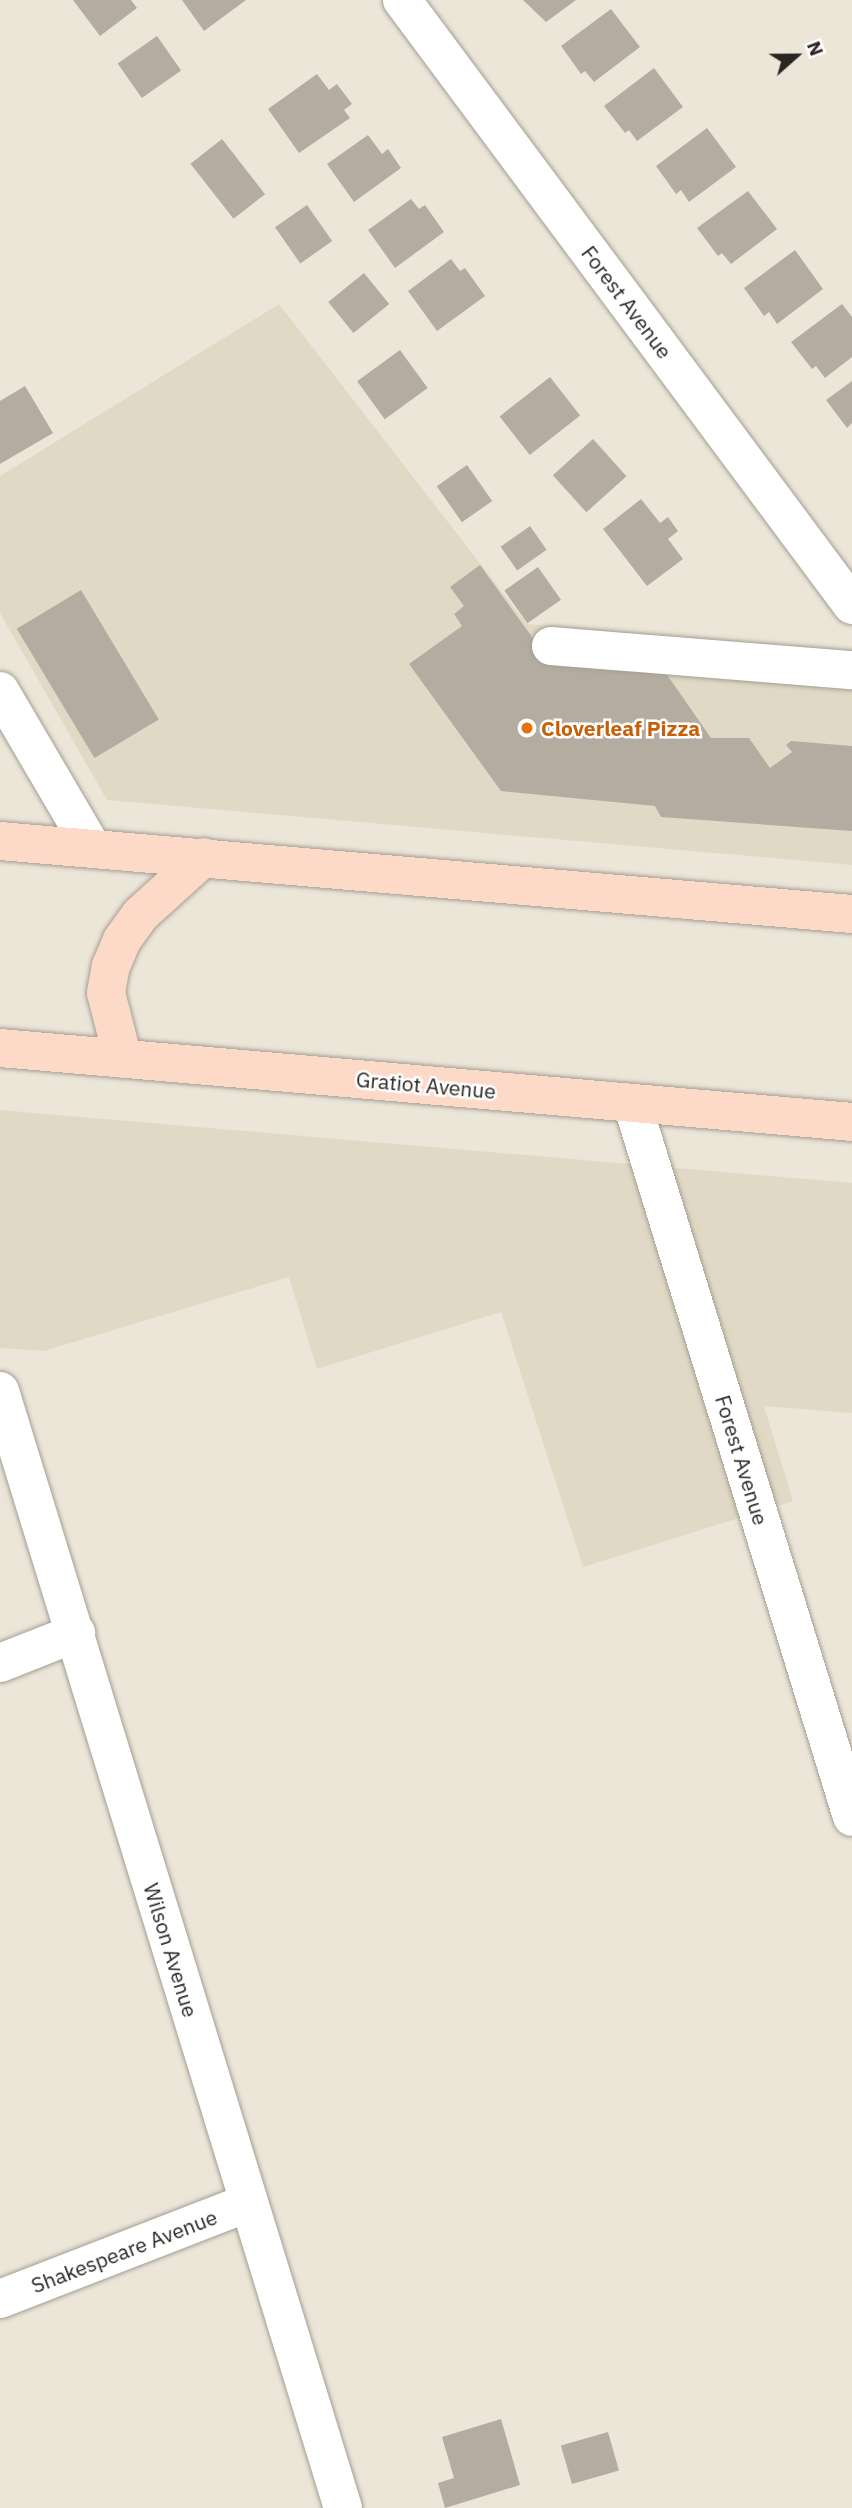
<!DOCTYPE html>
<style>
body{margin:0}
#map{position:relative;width:852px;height:2508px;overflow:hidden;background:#ece6d9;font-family:"IBM Plex Sans",sans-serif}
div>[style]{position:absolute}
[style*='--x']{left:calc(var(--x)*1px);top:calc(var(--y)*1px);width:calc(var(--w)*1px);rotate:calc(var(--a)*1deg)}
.built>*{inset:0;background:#e1d9c5}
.building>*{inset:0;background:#b5aca1;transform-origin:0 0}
.roads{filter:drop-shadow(0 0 2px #a49f93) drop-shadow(0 0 2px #a49f93)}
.minor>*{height:38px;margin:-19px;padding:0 19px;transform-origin:19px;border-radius:19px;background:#fff}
.major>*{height:38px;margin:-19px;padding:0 19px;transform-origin:19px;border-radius:19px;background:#fdd9c8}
.dots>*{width:19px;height:19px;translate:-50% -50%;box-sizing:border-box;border:4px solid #fff;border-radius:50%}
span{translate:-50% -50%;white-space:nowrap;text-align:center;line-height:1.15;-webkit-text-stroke:5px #fff;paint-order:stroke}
.street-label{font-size:21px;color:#292722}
.food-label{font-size:21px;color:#c56008;font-weight:700}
.left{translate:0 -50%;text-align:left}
.north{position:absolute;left:761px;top:21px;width:70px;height:70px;-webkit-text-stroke:5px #fff;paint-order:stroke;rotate:69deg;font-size:19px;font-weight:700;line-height:28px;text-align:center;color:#292722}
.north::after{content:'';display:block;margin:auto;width:24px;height:32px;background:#292722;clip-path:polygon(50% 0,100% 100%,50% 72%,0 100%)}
</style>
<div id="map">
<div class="built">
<div style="clip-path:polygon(279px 304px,527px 624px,852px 651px,852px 865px,107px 800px,0 613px,0 476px)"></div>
<div style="clip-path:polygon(0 1110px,852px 1183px,852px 1413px,764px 1406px,793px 1501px,583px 1567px,501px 1312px,317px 1369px,289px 1277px,44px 1351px,0 1348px)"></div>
</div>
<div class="building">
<div style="clip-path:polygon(73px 0,131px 0,137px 8px,100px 36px)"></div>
<div style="clip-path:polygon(182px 0,246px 0,204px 31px)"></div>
<div style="clip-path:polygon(523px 0,576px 0,546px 22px)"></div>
<div style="clip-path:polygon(611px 9px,640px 47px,594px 82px,585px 71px,581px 74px,561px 46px)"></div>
<div style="left:157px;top:36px;width:42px;height:48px;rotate:55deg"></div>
<div style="clip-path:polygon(654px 68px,683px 107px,637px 141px,629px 130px,625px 133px,604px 106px)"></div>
<div style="clip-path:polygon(317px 74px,329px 90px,337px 84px,352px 104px,344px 110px,350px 118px,299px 153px,268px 109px)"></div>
<div style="clip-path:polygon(707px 128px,736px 167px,689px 202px,681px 190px,676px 194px,656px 166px)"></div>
<div style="clip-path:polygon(368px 135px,382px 154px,388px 149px,401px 168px,354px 202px,327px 164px)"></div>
<div style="left:222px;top:139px;width:70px;height:40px;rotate:52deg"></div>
<div style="clip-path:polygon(748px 191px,777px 229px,731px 264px,722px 253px,718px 256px,697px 228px)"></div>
<div style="clip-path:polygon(411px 199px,419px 209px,425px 205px,444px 232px,395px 268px,368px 230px)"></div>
<div style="left:307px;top:205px;width:44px;height:39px;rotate:55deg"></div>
<div style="clip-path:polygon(795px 250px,823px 289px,777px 324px,769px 312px,764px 316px,744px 288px)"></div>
<div style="clip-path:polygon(451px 259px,460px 271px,465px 268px,485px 296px,437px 331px,408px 291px)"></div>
<div style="left:364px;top:273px;width:40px;height:46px;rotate:51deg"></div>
<div style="clip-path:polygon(842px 304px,852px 317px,852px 357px,825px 378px,816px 366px,812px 369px,791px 342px)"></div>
<div style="left:400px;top:350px;width:47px;height:53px;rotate:54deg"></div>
<div style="left:550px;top:377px;width:49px;height:64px;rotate:52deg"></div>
<div style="clip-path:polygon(852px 381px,852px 423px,847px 428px,826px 400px)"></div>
<div style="clip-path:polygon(25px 386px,53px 433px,0 464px,0 401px)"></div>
<div style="left:593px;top:439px;width:50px;height:54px;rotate:48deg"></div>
<div style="left:467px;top:465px;width:44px;height:37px;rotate:55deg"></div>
<div style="clip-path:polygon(641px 499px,660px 523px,668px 517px,678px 531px,668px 539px,683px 559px,647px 586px,603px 529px)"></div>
<div style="left:530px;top:526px;width:29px;height:36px;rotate:55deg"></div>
<div style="clip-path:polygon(480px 565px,551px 663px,663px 669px,711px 738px,749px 738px,770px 768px,792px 752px,786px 745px,791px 741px,852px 746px,852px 831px,661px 817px,655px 806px,501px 791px,409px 664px,462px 626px,454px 614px,464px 606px,450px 587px)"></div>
<div style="left:538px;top:567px;width:40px;height:41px;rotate:55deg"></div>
<div style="left:81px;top:590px;width:151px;height:75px;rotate:59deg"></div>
<div style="clip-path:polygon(501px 2419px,520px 2485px,445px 2508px,438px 2483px,454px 2478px,442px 2437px)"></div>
<div style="left:608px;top:2432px;width:40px;height:49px;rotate:74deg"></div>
</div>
<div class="roads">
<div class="minor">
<div style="--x:402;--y:0;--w:754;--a:53.36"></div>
<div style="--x:551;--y:646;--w:302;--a:4.6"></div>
<div style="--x:0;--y:691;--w:182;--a:59.6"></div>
<div style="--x:632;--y:1103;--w:747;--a:72.87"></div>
<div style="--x:0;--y:1391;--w:1168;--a:72.93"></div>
<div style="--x:0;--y:1663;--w:82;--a:-21.5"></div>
<div style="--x:0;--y:2299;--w:265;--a:-21.2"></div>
</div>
<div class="major">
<div style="--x:0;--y:841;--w:855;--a:4.9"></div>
<div style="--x:0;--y:1048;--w:855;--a:4.96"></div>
<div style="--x:123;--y:1059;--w:68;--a:-104.4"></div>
<div style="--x:106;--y:993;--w:27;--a:-80"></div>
<div style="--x:111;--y:966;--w:28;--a:-67"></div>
<div style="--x:122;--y:940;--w:31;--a:-54"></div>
<div style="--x:140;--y:915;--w:86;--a:-42.2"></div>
</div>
</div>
<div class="dots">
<div style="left:527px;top:728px;background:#e8710a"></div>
</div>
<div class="street-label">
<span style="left:627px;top:302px;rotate:53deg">Forest Avenue</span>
<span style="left:426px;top:1085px;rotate:5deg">Gratiot Avenue</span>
<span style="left:742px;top:1460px;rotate:73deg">Forest Avenue</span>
<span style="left:171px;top:1950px;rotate:73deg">Wilson Avenue</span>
<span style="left:124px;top:2251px;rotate:-21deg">Shakespeare Avenue</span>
</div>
<div class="food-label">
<span class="left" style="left:541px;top:728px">Cloverleaf Pizza</span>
</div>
<div class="north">N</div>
</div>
